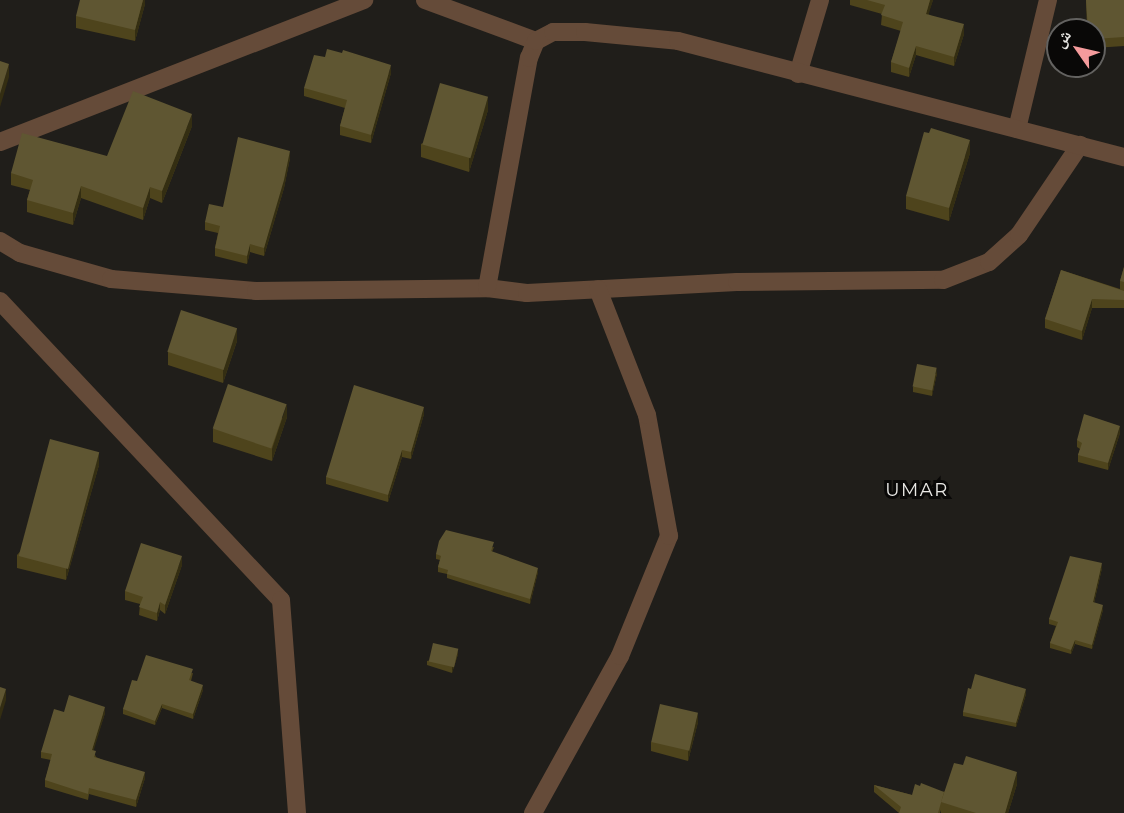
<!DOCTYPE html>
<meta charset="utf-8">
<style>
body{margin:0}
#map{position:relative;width:1124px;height:813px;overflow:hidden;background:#201e1a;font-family:Montserrat,"Noto Naskh Arabic",sans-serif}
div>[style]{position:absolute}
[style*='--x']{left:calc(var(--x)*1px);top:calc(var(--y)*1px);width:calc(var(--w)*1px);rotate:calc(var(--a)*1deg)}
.street>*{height:18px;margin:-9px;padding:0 9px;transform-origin:9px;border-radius:9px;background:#654b39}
.wall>*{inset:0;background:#4e441c}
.shaded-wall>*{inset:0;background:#342e12}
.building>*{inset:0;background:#5f5632;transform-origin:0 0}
span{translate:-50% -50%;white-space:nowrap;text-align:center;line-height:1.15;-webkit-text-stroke:6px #090807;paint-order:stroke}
.quarter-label{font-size:18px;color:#eae9e6;letter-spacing:1.5px}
.north{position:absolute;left:1046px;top:18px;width:60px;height:60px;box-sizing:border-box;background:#090807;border:2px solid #636260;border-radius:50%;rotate:304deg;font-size:16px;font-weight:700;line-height:24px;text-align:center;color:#eae9e6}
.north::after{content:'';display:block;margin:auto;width:21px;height:27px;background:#f59b9c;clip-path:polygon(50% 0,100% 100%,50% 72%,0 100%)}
</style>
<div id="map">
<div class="street">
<div style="--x:425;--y:0;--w:118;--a:20.3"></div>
<div style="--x:798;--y:74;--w:77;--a:-73.4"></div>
<div style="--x:1017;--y:129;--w:133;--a:-76.5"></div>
<div style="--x:0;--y:142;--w:391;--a:-21.3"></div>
<div style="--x:0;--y:241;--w:23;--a:31"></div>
<div style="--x:20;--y:253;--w:95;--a:15.9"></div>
<div style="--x:111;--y:279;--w:145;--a:4.7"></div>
<div style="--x:256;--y:291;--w:231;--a:-0.7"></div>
<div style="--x:487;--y:288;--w:40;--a:7.1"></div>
<div style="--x:527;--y:293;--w:210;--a:-3"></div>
<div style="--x:737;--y:282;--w:206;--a:-0.6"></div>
<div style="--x:943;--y:280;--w:49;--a:-21.4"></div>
<div style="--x:989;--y:262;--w:40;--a:-42"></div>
<div style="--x:1019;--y:235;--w:109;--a:-55.9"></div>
<div style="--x:487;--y:288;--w:234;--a:-79.7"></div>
<div style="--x:529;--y:58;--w:18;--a:-68"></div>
<div style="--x:536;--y:41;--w:19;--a:-28"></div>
<div style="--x:553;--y:32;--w:32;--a:0"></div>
<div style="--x:585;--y:32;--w:93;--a:5.5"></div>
<div style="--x:678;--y:41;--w:461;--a:14.6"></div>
<div style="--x:0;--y:301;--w:410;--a:46.8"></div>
<div style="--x:281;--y:600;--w:214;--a:85.7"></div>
<div style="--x:533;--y:813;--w:179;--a:-61"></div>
<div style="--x:620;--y:656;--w:130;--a:-67.8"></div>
<div style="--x:669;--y:536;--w:123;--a:-100.3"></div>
<div style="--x:647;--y:415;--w:135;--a:-111.3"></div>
</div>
<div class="wall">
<div style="clip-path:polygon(145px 0,145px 4px,135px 41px,76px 28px,76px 16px)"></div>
<div style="clip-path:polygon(850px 0,933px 0,928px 14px,964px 34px,954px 66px,916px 55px,909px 77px,891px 72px,891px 62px,901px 31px,881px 25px,882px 14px,850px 5px)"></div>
<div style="clip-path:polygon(1086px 0,1124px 0,1124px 46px,1094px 48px,1094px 30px,1087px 30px)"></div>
<div style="clip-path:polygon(391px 73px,371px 143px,340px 135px,340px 126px,345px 108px,304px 96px,304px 88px)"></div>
<div style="clip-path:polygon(488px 110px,469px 172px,421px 157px,421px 144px)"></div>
<div style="clip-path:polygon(192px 126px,162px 203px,150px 198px,143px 220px,81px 198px,73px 225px,27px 212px,27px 200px,30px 190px,11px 185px,11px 173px,107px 156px)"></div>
<div style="clip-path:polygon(970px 153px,949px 221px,906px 209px,906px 196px)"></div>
<div style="clip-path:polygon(290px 158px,284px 188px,264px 256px,250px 252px,247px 264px,215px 256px,215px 248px,218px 233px,205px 230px,205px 222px,223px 207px)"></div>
<div style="clip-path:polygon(1124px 267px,1124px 308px,1092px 308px,1082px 340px,1045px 328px,1045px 319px,1061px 270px,1120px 289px,1120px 281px)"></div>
<div style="clip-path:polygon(237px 341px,223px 383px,168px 365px,168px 352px)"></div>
<div style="clip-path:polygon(937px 373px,932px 396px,913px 392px,913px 387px)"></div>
<div style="clip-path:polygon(424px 414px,411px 459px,402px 457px,388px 502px,326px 484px,326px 477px)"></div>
<div style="clip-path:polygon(287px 417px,272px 461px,213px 442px,213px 429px)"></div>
<div style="clip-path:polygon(1120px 433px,1108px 470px,1078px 462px,1078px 455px,1080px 449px,1077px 447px,1077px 440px)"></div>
<div style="clip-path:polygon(99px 465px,66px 580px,17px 568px,17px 555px)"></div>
<div style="clip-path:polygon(494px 547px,492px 552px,538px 572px,530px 604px,447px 578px,447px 574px,438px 572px,438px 567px,440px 560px,436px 559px,436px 554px)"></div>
<div style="clip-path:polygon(182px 565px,165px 614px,160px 610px,157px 621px,139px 615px,140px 604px,125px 600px,125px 591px)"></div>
<div style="clip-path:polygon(1102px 568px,1094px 603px,1103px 610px,1092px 649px,1075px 644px,1071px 654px,1050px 648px,1050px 643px,1056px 626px,1049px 624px,1049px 619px)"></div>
<div style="clip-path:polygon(458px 654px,452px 673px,427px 665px,427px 661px)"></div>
<div style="clip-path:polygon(193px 673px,191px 681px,203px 690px,193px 719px,162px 708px,155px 725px,123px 714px,123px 709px,137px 681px)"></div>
<div style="clip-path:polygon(1026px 694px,1016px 727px,963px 716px,963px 712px)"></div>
<div style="clip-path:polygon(64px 712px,105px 713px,93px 750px,96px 757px,145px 778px,136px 807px,89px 794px,88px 800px,45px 787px,45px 780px,51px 760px,41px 758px,41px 752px)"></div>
<div style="clip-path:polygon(698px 722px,688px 761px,651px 751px,651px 742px)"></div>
<div style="clip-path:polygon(1017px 784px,1008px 813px,941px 813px,941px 810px,940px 813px,899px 813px,874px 792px,874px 785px,912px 795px)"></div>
</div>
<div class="shaded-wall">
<div style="clip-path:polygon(143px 0,145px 0,145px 4px,135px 41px,135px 30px)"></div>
<div style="clip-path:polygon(930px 0,933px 0,926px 23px,926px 14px)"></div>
<div style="clip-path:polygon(964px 24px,964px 34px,954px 66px,954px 57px)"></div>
<div style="clip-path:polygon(916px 46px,916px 55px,909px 77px,909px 68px)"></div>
<div style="clip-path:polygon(9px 64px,9px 77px,0 107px,0 94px)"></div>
<div style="clip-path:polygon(391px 65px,391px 73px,371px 143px,371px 135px)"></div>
<div style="clip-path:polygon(488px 97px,488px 110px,469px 172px,469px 159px)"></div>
<div style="clip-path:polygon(192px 114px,192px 126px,162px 203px,162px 191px)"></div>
<div style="clip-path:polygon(970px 140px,970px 153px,949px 221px,949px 208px)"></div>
<div style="clip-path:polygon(290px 151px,290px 158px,284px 188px,264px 256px,264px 248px)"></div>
<div style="clip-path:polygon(81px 186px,81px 198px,73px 225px,73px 213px)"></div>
<div style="clip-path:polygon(150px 187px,150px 198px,143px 220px,143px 208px)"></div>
<div style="clip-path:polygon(250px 244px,250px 252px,247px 264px,247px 256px)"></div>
<div style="clip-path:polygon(1092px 299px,1092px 308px,1082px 340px,1082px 331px)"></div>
<div style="clip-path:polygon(237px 328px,237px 341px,223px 383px,223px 370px)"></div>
<div style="clip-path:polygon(937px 368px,937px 373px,932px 396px,932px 392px)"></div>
<div style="clip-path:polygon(287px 404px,287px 417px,272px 461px,272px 449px)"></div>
<div style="clip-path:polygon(424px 407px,424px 414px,411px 459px,411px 452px)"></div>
<div style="clip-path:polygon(1120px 426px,1120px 433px,1108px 470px,1108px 463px)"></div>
<div style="clip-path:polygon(402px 450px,402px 457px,388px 502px,388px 495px)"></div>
<div style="clip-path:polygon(99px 452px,99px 465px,66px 580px,66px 568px)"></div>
<div style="clip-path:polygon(182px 556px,182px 565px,165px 614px,165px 605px)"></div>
<div style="clip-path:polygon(1102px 563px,1102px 568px,1093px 607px,1093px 602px)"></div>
<div style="clip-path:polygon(538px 568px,538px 572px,530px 604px,530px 599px)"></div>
<div style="clip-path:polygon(160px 602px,160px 610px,157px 621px,157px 613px)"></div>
<div style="clip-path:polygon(1103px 605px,1103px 610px,1092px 649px,1092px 645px)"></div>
<div style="clip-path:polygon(1075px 640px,1075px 644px,1071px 654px,1071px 650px)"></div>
<div style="clip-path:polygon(458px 649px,458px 654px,452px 673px,452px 668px)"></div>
<div style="clip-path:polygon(203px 685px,203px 690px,193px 719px,193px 714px)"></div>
<div style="clip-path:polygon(6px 689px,6px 700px,0 720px,0 708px)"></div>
<div style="clip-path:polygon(1026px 689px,1026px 694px,1016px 727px,1016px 723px)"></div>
<div style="clip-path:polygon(162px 704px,162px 708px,155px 725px,155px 721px)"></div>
<div style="clip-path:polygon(105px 707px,105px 713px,92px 756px,92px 750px)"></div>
<div style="clip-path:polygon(698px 713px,698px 722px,688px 761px,688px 752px)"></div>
<div style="clip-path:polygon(145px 772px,145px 778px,136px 807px,136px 800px)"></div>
<div style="clip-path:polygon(1017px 772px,1017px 784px,1008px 813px,1005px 813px)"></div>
</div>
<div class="building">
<div style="clip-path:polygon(80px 0,143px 0,135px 30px,76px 16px)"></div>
<div style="clip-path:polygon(867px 0,930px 0,926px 14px,964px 24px,954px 57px,916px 46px,909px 68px,891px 62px,903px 22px,881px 15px,885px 5px)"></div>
<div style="clip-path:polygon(1086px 0,1124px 0,1124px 37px,1094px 39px,1094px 30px,1088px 30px)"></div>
<div style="clip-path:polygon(327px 49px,342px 53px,343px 50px,391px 65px,371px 135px,340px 126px,347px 100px,304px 88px,314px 55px,325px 57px)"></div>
<div style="clip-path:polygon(0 61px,9px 64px,0 94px)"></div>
<div style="left:440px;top:83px;width:50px;height:64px;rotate:16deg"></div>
<div style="clip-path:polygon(133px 91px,192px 114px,162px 191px,150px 187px,143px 208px,81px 186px,73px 213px,27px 200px,33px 180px,11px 173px,22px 133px,107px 156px)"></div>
<div style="clip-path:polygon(931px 128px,970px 140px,949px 208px,906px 196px,924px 132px,929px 133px)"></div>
<div style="clip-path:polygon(238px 137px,290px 151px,284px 180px,264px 248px,250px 244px,247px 256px,215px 248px,220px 226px,205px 222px,209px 204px,223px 207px)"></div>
<div style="clip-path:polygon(1124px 267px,1124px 282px,1120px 281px)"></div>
<div style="clip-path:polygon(1061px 270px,1124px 291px,1124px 300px,1092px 299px,1082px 331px,1045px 319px)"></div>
<div style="left:181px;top:310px;width:59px;height:44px;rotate:18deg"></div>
<div style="left:917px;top:364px;width:20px;height:23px;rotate:11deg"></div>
<div style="left:228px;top:384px;width:62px;height:47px;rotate:19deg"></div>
<div style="clip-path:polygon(354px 385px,424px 407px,411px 452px,402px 450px,388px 495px,326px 477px)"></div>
<div style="clip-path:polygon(1084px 414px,1120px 426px,1108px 463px,1078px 455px,1082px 443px,1077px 440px)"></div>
<div style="left:50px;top:439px;width:51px;height:121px;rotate:15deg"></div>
<div style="clip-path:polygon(446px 530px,494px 542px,491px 551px,538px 568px,530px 599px,447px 574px,448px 570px,438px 567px,441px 556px,436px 554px,439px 541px)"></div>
<div style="clip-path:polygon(141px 543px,182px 556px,165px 605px,160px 602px,157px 613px,139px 607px,143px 597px,125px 591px)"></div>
<div style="clip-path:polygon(1070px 556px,1102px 563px,1093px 602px,1103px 605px,1092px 645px,1075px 640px,1071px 650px,1050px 643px,1058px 622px,1049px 619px)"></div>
<div style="left:433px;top:643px;width:26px;height:19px;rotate:13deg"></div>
<div style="clip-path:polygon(146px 655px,193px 669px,189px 680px,203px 685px,193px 714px,162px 704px,155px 721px,123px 709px,132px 680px,137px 681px)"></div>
<div style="clip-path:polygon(975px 674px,1026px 689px,1016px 723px,963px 712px,968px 688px,971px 689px)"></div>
<div style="clip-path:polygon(0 687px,6px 689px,0 708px)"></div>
<div style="clip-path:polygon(69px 695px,105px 707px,92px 750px,96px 751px,94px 757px,145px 772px,136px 800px,89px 788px,88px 794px,45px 780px,52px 754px,41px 752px,54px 709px,64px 712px)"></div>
<div style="left:660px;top:704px;width:39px;height:39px;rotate:13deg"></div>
<div style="clip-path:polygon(966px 756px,1017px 772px,1005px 813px,976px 813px,941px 802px,954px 763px,963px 765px)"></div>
<div style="clip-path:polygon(921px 783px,944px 792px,938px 813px,899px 813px,901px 807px,874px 785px,912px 795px,915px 784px,920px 786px)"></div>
</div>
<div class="quarter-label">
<span style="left:917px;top:490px">UMAR</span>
</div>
<div class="north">ش</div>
</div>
